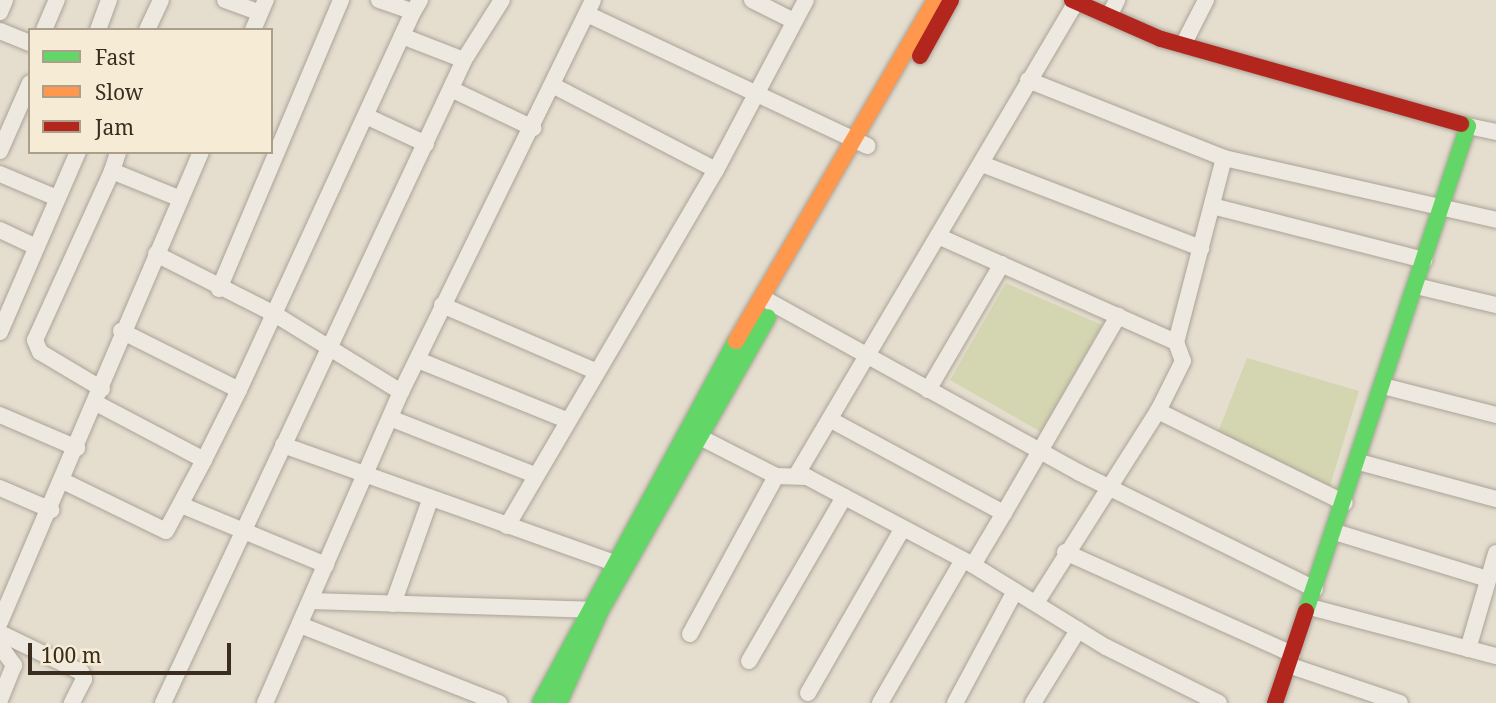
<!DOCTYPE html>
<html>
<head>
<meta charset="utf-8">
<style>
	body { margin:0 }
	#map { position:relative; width:1496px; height:703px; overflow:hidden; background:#e5decf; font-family:"Noto Serif",serif }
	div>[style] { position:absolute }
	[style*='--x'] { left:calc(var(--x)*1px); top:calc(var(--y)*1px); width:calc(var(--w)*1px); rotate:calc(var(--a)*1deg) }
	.green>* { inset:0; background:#d4d5b1 }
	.roads { filter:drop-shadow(0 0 2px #aaa397) drop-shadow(0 0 2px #aaa397) }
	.street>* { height:16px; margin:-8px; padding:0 8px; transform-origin:8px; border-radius:8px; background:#eee9e0 }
	.fast>* { height:16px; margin:-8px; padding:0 8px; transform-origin:8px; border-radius:8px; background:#63d668 }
	.slow>* { height:16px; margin:-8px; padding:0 8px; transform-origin:8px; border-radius:8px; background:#ff974d }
	.jam>* { height:16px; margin:-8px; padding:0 8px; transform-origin:8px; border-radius:8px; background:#b3261e }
	span { translate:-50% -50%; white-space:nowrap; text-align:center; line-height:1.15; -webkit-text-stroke:5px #f6ecd5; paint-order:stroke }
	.legend { position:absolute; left:28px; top:28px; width:245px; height:126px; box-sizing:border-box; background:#f6ecd5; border:2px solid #ab9f8c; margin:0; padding:9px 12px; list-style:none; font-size:21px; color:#3a2c1f }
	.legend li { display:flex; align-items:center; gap:14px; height:35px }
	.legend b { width:35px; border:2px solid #ab9f8c }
	.scale { position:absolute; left:28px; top:643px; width:203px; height:32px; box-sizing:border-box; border:4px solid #3a2c1f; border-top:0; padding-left:9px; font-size:21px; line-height:24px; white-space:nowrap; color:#3a2c1f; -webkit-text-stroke:5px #f6ecd5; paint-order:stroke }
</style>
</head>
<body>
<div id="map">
	<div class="green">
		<i style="clip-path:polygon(1006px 283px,1102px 325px,1041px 432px,950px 380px)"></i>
		<i style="clip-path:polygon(1247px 358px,1359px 391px,1329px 489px,1216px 437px)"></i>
	</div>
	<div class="roads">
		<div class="street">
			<i style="--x:225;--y:0;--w:37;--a:20"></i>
			<i style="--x:379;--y:0;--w:36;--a:19"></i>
			<i style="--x:413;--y:12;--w:14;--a:-60"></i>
			<i style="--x:752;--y:0;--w:47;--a:26.6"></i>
			<i style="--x:0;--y:12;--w:13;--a:-67"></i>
			<i style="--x:587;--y:14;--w:310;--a:25.2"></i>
			<i style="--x:1109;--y:16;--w:18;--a:-63"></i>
			<i style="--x:44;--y:30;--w:33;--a:-67"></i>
			<i style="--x:98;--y:30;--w:32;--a:-70"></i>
			<i style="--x:147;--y:30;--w:33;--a:-65"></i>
			<i style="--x:253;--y:30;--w:33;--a:-67"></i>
			<i style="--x:0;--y:31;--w:32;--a:22"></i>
			<i style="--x:402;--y:36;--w:66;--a:21.2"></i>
			<i style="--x:1183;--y:45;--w:51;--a:-62.9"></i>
			<i style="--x:1028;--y:80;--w:211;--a:21.7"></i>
			<i style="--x:1224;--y:158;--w:279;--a:12.8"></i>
			<i style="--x:554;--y:86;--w:182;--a:27.4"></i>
			<i style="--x:453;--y:90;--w:89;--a:25.4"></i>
			<i style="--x:368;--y:117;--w:64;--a:25"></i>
			<i style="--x:1468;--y:126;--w:29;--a:12"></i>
			<i style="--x:0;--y:151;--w:74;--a:-66.2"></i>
			<i style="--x:1224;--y:158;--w:190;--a:104.6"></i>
			<i style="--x:1176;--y:342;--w:20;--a:70"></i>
			<i style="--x:1183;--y:361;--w:56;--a:116.6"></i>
			<i style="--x:1158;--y:411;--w:208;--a:26.2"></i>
			<i style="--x:982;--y:164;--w:235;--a:21"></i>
			<i style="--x:112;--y:171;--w:20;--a:-72"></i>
			<i style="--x:0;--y:174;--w:62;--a:22.8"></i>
			<i style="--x:1212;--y:206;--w:219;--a:14.3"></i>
			<i style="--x:0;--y:230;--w:40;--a:25"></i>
			<i style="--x:940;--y:237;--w:258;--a:24"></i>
			<i style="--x:156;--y:254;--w:135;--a:26.9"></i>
			<i style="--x:276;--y:315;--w:147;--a:31.6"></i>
			<i style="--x:1416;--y:286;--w:82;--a:13.4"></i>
			<i style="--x:219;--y:289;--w:314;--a:-67.1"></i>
			<i style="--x:763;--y:298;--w:362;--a:28.9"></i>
			<i style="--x:1080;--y:473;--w:262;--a:26.3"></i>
			<i style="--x:442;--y:305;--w:167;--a:23.3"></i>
			<i style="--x:0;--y:332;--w:196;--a:-66.6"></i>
			<i style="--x:418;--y:360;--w:157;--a:22"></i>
			<i style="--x:1383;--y:386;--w:117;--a:14.4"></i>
			<i style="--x:102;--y:389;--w:72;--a:-149.2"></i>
			<i style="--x:40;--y:352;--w:13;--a:-113"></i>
			<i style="--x:35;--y:340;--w:186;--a:-65.5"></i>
			<i style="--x:112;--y:171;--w:74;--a:22.1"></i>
			<i style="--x:239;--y:390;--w:416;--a:-65.3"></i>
			<i style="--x:928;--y:390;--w:146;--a:-59.6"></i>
			<i style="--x:96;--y:403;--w:122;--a:27.8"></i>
			<i style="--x:204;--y:460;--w:78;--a:-63.4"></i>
			<i style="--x:239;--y:390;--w:132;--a:-153.4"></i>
			<i style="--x:0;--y:415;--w:84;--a:23.2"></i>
			<i style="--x:390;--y:418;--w:156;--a:21.5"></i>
			<i style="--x:831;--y:420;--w:196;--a:28.3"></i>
			<i style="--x:1004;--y:513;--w:228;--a:-59.9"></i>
			<i style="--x:690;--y:432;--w:97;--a:27.1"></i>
			<i style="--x:776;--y:476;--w:31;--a:2"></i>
			<i style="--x:807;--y:477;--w:188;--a:27.9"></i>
			<i style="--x:973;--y:565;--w:156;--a:31.7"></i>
			<i style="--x:1106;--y:647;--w:126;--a:26.4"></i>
			<i style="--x:283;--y:445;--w:361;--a:19.6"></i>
			<i style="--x:1359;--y:462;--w:142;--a:15.1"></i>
			<i style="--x:797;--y:474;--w:548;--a:-59.41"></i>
			<i style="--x:63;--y:481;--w:114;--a:25.9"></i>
			<i style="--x:166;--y:531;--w:81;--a:-61.8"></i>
			<i style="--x:0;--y:488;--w:56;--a:23.3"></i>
			<i style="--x:181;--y:505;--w:157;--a:22.5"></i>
			<i style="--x:507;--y:526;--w:413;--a:-59.6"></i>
			<i style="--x:716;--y:170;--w:192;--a:-62.1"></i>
			<i style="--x:1335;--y:532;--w:160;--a:17.1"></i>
			<i style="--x:1065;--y:552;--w:249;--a:24.2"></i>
			<i style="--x:973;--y:565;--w:61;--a:-59.2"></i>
			<i style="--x:311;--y:601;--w:288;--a:1.8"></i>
			<i style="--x:1036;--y:603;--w:227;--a:-57.6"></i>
			<i style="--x:393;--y:604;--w:110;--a:-70.4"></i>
			<i style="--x:1310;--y:607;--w:192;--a:14.8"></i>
			<i style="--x:0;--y:622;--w:511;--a:-66.85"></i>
			<i style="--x:300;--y:625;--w:214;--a:21.4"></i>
			<i style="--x:0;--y:633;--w:90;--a:25.7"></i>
			<i style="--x:81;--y:672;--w:8;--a:67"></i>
			<i style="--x:84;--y:679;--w:27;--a:117"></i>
			<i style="--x:690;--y:634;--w:180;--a:-61.4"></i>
			<i style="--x:0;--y:646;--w:24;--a:54"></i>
			<i style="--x:14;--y:665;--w:38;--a:112"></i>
			<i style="--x:1468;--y:649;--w:100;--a:-73.7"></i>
			<i style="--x:749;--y:661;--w:190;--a:-59.9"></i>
			<i style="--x:1288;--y:665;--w:118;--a:18.7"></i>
			<i style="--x:808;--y:693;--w:190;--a:-60.1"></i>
			<i style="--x:163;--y:703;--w:710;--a:-64.91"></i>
			<i style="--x:464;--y:60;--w:71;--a:-57.7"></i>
			<i style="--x:265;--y:703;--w:339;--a:-66.4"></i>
			<i style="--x:401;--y:392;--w:436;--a:-63.9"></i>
			<i style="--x:880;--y:703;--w:165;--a:-59.9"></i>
			<i style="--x:955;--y:703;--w:127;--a:-61.8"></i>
			<i style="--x:1033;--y:703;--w:86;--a:-58.3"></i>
		</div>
		<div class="fast">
			<i style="--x:1306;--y:611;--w:511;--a:-71.53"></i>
			<i style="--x:1468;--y:126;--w:7;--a:-164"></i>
			<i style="--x:540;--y:703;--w:412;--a:-61.6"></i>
			<i style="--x:559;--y:703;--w:102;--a:-65.7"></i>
			<i style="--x:601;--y:610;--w:337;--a:-60.3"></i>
		</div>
		<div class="slow">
			<i style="--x:736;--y:341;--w:395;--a:-59.7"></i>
		</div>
		<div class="jam">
			<i style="--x:1072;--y:0;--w:97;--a:23.7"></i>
			<i style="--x:1161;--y:39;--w:312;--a:15.8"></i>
			<i style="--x:920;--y:56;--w:64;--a:-61"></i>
			<i style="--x:1275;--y:703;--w:97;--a:-71.4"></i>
		</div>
	</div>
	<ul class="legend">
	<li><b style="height:9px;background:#63d668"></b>Fast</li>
	<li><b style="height:9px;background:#ff974d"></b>Slow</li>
	<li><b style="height:9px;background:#b3261e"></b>Jam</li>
	</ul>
	<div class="scale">100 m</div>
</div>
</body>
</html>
